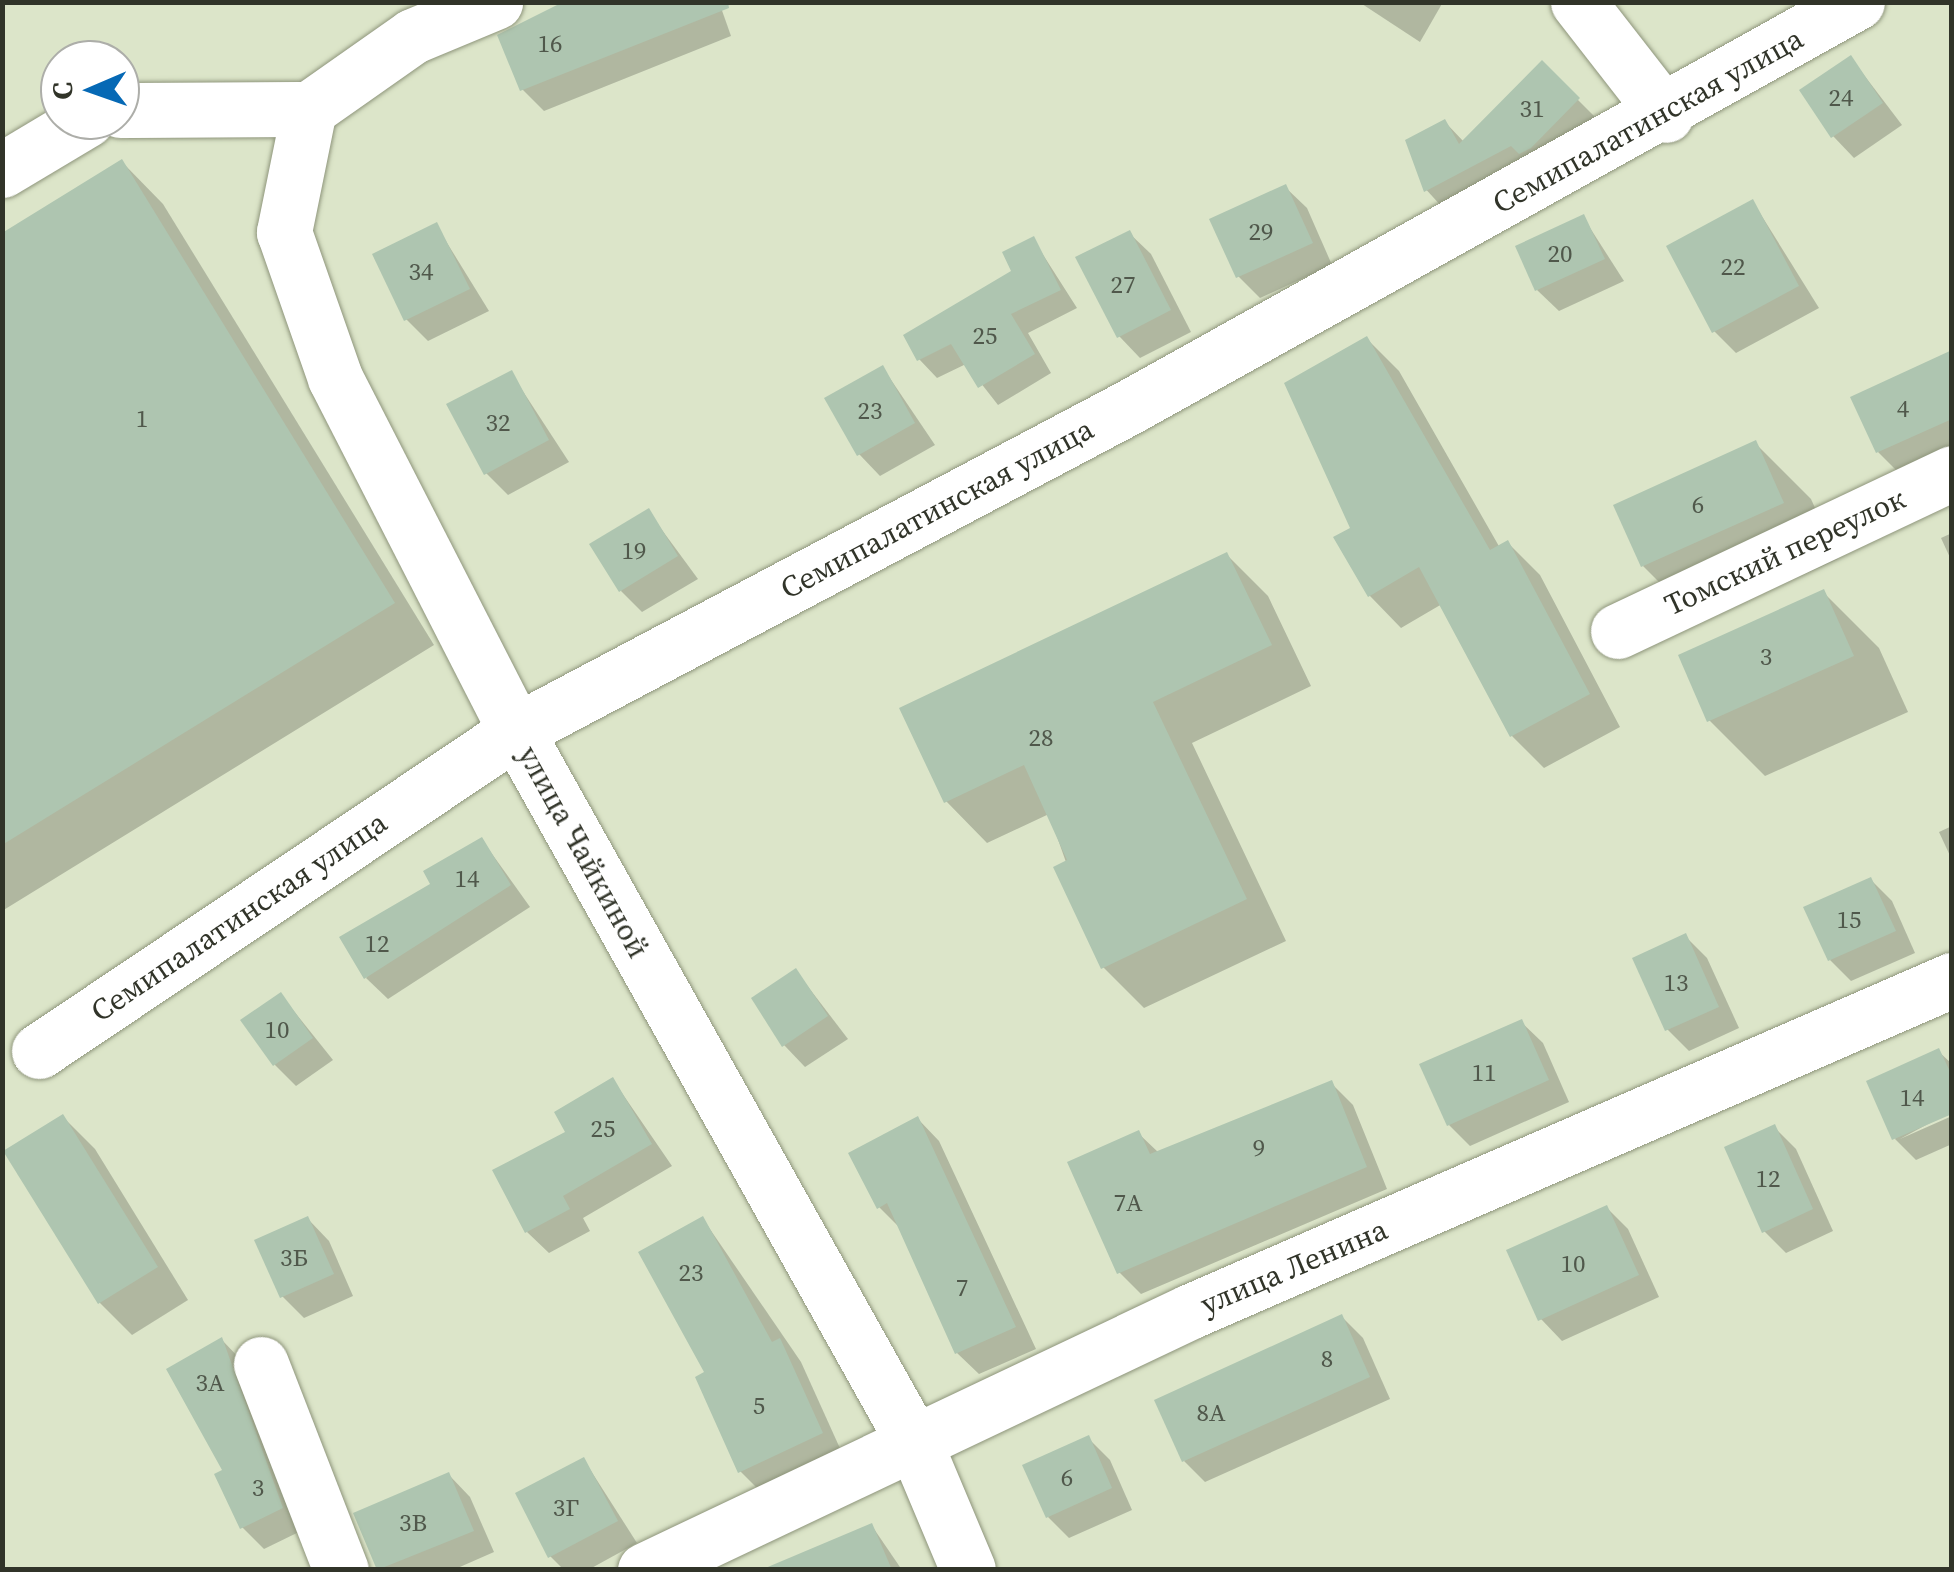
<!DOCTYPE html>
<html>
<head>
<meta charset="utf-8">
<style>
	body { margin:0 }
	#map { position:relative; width:1954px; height:1572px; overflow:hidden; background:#dce5c9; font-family:"Source Serif 4",serif }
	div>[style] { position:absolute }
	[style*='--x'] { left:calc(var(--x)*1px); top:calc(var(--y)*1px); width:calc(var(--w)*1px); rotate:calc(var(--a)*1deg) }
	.shadow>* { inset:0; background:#0003 }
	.building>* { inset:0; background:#aec5b0 }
	.roads { filter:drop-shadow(0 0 2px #8e957b) drop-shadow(0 0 2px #8e957b) }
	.minor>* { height:55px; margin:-27.5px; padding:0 27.5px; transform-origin:27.5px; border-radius:27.5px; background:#fff }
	span { translate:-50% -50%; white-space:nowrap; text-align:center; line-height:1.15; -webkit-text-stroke:8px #fff; paint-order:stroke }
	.number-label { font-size:25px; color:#50584b }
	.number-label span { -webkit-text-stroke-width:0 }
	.street-label { font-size:30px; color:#313429 }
	.frame { position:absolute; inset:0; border:5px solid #313429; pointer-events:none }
	.north { position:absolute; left:40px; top:40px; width:100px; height:100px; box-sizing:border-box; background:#fff; border:2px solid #adaea9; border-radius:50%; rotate:268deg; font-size:28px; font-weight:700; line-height:40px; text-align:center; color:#313429 }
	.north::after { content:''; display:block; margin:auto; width:35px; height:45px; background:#0669b5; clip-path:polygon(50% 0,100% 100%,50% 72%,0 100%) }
</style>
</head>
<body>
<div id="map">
	<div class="shadow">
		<i style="clip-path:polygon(719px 2px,731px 36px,544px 111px,522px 89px)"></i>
		<i style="clip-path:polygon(1359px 2px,1443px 2px,1420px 42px)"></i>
		<i style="clip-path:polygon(1851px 58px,1902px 125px,1854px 158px,1833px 136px)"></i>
		<i style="clip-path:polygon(1542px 64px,1595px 117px,1443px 208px,1422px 185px,1445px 122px,1464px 142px)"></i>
		<i style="clip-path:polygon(122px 162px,163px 204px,434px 645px,2px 911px,2px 236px)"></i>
		<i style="clip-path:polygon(1285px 187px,1307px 208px,1332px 265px,1260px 298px,1238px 276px)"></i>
		<i style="clip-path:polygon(1753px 202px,1819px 308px,1736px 353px,1714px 331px)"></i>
		<i style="clip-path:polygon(1583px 217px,1624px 281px,1559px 311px,1537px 290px)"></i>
		<i style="clip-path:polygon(436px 225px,489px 311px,428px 341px,406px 319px)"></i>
		<i style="clip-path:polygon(1129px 233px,1151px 254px,1191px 332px,1140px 358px,1119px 336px)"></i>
		<i style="clip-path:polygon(1033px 239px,1077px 308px,1028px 333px,1051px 373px,998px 405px,966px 364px,937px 378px,919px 359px,1014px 272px)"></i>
		<i style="clip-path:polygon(1367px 339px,1399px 371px,1500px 548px,1508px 543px,1540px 575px,1620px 727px,1544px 768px,1512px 736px,1442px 604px,1401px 628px,1370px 596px,1354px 529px)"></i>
		<i style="clip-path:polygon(1952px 353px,1952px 499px,1934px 508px,1878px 452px)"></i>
		<i style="clip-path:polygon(883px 368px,935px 445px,880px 476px,859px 454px)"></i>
		<i style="clip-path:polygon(511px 373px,569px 462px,508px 495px,486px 473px)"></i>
		<i style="clip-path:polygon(1755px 443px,1811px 499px,1838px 559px,1699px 622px,1643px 566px)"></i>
		<i style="clip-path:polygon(648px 511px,698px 579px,642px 612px,621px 591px)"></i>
		<i style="clip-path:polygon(1952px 533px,1952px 562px,1941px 538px)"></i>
		<i style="clip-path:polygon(1227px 555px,1268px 596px,1311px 686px,1192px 743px,1286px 941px,1144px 1008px,1103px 967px,1049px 814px,987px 843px,946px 801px)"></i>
		<i style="clip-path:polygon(1823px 592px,1879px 648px,1908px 712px,1765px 776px,1709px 720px)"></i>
		<i style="clip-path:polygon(1952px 826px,1952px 860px,1939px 832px)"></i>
		<i style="clip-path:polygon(482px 840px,530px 907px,388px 999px,366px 978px,433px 885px)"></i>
		<i style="clip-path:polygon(1871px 880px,1892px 901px,1915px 953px,1851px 981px,1830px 960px)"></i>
		<i style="clip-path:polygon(1685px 936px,1707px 958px,1739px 1028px,1689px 1051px,1667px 1029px)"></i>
		<i style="clip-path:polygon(796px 971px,848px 1039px,805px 1067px,784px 1045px)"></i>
		<i style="clip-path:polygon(281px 995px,333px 1060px,296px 1086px,275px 1065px)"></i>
		<i style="clip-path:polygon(1521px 1022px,1543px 1043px,1569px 1102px,1470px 1146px,1449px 1125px)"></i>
		<i style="clip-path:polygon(1938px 1051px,1952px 1064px,1952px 1111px,1900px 1139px,1952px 1116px,1952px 1144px,1916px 1160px,1895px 1139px)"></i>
		<i style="clip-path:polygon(613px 1080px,672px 1166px,583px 1218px,590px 1231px,549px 1253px,527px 1232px,569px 1133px)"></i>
		<i style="clip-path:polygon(1331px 1083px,1353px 1105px,1387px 1189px,1141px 1294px,1119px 1272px,1138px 1133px,1159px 1153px)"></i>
		<i style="clip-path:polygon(63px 1117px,95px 1149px,188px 1300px,132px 1335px,100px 1303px)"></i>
		<i style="clip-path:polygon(918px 1119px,939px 1141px,1036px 1349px,979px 1374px,957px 1353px,902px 1230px,879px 1207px)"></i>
		<i style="clip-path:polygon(1774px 1127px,1796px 1149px,1833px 1231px,1786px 1253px,1764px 1231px)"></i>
		<i style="clip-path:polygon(1607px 1208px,1628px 1229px,1659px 1297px,1562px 1341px,1541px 1319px)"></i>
		<i style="clip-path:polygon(308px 1219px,329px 1241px,353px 1296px,304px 1318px,282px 1296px)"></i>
		<i style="clip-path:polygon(703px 1219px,801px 1362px,843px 1455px,762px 1493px,740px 1471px,708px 1374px)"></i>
		<i style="clip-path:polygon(1342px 1317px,1363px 1338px,1390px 1399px,1205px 1482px,1184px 1461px)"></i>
		<i style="clip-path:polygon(222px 1340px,243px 1362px,303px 1530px,264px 1549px,242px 1527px,226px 1472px)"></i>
		<i style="clip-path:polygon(1088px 1438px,1110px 1460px,1132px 1510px,1069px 1538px,1048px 1517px)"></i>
		<i style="clip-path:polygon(584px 1460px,637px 1543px,588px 1570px,564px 1570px,550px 1556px)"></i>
		<i style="clip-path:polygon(449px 1475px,470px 1497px,494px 1552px,453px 1570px,379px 1570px,356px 1514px)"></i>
		<i style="clip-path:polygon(872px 1526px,902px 1570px,826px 1570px)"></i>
	</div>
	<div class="building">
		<i style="clip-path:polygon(563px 2px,728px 2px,729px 8px,520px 91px,497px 35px)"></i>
		<i style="clip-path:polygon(1851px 55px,1883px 103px,1831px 138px,1799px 90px)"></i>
		<i style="clip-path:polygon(1542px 60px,1580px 98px,1531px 148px,1519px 154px,1511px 146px,1424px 192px,1405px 140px,1445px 119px,1459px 144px)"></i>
		<i style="clip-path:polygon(122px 159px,395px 603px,2px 845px,2px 233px)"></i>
		<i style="clip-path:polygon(1286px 184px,1313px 243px,1236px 278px,1209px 219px)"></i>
		<i style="clip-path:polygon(1753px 199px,1799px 286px,1712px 333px,1666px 246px)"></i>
		<i style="clip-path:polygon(1584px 214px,1605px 259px,1535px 291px,1515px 246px)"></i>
		<i style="clip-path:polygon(437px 222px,470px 289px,404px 321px,372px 254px)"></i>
		<i style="clip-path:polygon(1130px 230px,1171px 310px,1117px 338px,1075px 257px)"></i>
		<i style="clip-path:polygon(1034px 236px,1061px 290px,1011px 314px,1035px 354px,978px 388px,951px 344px,917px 361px,903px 335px,1011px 271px,1002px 252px)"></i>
		<i style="clip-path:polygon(1367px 336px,1490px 550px,1508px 540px,1590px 694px,1510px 737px,1419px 567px,1368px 597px,1333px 537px,1350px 528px,1284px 383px)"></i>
		<i style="clip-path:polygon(1952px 350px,1952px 419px,1876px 453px,1850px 397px)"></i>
		<i style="clip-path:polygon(883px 365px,915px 423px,857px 456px,824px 398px)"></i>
		<i style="clip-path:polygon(512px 370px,549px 440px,484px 475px,446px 404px)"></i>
		<i style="clip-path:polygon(1756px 440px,1784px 503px,1641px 567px,1613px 505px)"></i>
		<i style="clip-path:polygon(649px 508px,678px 556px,619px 592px,589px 544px)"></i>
		<i style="clip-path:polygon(1227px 552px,1272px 645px,1153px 702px,1247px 899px,1101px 969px,1053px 867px,1067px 860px,1024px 765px,944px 803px,899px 708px)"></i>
		<i style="clip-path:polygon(1824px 589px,1854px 656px,1707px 722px,1678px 655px)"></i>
		<i style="clip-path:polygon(482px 837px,511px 885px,364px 979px,339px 937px,430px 884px,423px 871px)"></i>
		<i style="clip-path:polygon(1871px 877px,1896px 931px,1828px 961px,1803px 907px)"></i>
		<i style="clip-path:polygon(1686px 933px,1719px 1007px,1665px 1031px,1632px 958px)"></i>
		<i style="clip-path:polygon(796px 968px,828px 1016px,782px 1047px,751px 998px)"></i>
		<i style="clip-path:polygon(281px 992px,313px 1038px,273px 1066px,240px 1020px)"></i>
		<i style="clip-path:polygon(1522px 1019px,1549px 1080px,1447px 1126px,1419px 1064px)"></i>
		<i style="clip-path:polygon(1939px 1048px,1952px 1076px,1952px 1114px,1892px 1140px,1866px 1081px)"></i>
		<i style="clip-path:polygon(613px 1077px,652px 1144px,563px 1196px,570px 1209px,525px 1233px,492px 1170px,565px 1132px,554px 1112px)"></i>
		<i style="clip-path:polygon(1332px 1080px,1367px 1167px,1117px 1274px,1067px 1162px,1139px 1130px,1150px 1154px)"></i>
		<i style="clip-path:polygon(63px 1114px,158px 1267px,98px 1304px,3px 1151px)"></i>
		<i style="clip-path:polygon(918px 1116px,1016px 1327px,955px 1354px,887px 1203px,877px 1209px,848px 1153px)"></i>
		<i style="clip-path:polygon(1775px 1124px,1813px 1209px,1762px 1233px,1724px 1147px)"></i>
		<i style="clip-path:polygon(1607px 1205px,1639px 1275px,1538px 1321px,1506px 1250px)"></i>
		<i style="clip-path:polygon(308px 1216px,334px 1274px,280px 1298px,254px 1240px)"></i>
		<i style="clip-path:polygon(703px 1216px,772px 1342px,780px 1338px,823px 1433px,738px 1473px,695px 1377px,704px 1372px,638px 1252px)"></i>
		<i style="clip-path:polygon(1342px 1314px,1370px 1377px,1182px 1462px,1154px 1400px)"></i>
		<i style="clip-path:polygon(222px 1337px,283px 1508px,240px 1529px,214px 1474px,222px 1470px,166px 1369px)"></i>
		<i style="clip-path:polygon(1089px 1435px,1112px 1488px,1046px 1518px,1022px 1465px)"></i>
		<i style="clip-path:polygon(584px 1457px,618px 1521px,548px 1558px,515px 1493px)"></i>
		<i style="clip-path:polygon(449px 1472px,474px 1531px,377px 1570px,353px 1513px)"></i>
		<i style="clip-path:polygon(872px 1523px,892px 1570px,763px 1570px,763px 1569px)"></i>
	</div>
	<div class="roads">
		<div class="minor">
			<i style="--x:1578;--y:2;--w:143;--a:52.1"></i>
			<i style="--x:309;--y:109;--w:126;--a:101.5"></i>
			<i style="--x:284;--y:232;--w:155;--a:70.7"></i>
			<i style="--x:335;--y:378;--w:397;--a:62.9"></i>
			<i style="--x:516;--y:731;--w:819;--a:60.78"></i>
			<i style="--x:916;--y:1446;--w:134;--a:67.2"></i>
			<i style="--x:309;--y:109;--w:127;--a:-35.1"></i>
			<i style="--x:413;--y:36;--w:89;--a:-22.5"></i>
			<i style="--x:120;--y:110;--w:189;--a:-0.3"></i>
			<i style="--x:2;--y:170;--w:98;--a:-30.8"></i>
			<i style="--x:1618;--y:631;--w:369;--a:-25.3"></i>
			<i style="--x:39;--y:1051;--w:574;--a:-33.86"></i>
			<i style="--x:516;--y:731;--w:693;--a:-27.86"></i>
			<i style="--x:1129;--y:407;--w:833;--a:-29.09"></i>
			<i style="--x:261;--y:1364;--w:221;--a:68.8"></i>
			<i style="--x:645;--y:1570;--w:604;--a:-25.38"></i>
			<i style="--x:1191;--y:1311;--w:830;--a:-23.51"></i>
		</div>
	</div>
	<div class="number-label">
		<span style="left:550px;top:43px">16</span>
		<span style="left:1841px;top:97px">24</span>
		<span style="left:1532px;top:108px">31</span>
		<span style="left:1261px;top:231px">29</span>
		<span style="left:1560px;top:253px">20</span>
		<span style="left:1733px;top:266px">22</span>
		<span style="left:421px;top:271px">34</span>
		<span style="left:1123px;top:284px">27</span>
		<span style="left:985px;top:335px">25</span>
		<span style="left:1903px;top:408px">4</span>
		<span style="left:870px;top:410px">23</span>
		<span style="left:142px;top:418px">1</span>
		<span style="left:498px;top:422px">32</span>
		<span style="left:1698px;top:504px">6</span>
		<span style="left:634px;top:550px">19</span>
		<span style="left:1766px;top:656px">3</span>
		<span style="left:1041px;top:737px">28</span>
		<span style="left:467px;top:878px">14</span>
		<span style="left:1849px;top:919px">15</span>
		<span style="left:377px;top:943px">12</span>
		<span style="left:1676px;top:982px">13</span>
		<span style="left:277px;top:1029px">10</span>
		<span style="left:1484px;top:1072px">11</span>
		<span style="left:1912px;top:1097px">14</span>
		<span style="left:603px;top:1128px">25</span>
		<span style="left:1259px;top:1147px">9</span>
		<span style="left:1768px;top:1178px">12</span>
		<span style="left:1128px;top:1202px">7А</span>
		<span style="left:294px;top:1257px">3Б</span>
		<span style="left:1573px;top:1263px">10</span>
		<span style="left:691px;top:1272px">23</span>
		<span style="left:962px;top:1287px">7</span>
		<span style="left:1327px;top:1358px">8</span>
		<span style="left:210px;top:1382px">3А</span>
		<span style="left:759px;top:1405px">5</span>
		<span style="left:1211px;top:1412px">8А</span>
		<span style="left:1067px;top:1477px">6</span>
		<span style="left:258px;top:1487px">3</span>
		<span style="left:566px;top:1507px">3Г</span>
		<span style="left:413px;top:1522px">3В</span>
	</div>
	<div class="street-label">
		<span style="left:1648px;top:121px;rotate:-29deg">Семипалатинская улица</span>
		<span style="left:937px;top:509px;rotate:-28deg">Семипалатинская улица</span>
		<span style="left:1785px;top:552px;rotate:-25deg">Томский переулок</span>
		<span style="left:583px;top:852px;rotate:61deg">улица Чайкиной</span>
		<span style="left:239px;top:917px;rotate:-34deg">Семипалатинская улица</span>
		<span style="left:1294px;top:1267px;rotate:-23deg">улица Ленина</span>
	</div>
	<div class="frame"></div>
	<div class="north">С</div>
</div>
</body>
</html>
